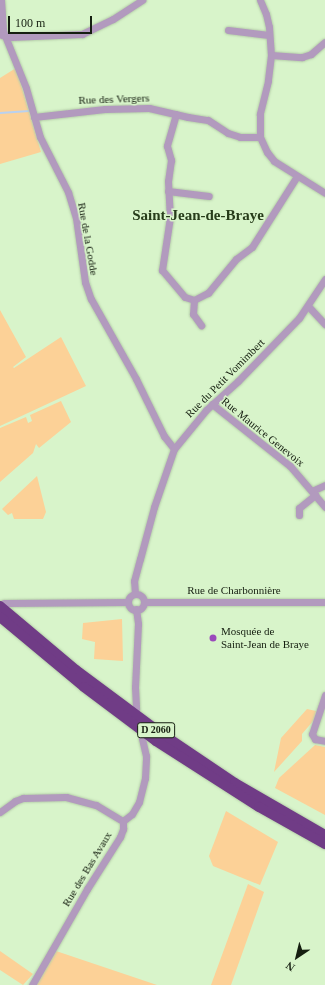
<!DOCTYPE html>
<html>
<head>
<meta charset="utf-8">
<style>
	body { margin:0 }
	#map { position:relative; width:325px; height:985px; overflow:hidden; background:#d8f4ca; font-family:"Times New Roman",serif }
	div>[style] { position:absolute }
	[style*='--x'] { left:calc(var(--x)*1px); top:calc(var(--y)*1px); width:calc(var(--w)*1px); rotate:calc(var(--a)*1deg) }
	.green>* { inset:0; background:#fcd197 }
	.stream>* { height:1.5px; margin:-0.75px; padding:0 0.75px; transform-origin:0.75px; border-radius:0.75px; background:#b8d1f0 }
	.roads { filter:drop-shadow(0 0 1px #b5cda9) drop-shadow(0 0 1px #b5cda9) }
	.minor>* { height:7px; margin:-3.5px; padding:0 3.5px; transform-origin:3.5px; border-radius:3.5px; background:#b29abe }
	.minor>.ring { margin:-3.5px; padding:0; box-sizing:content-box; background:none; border:7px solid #b29abe; border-radius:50% }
	.highway>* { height:10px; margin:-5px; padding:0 5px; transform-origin:5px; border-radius:5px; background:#703c86 }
	.dots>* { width:11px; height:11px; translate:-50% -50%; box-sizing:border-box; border:2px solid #d8f4ca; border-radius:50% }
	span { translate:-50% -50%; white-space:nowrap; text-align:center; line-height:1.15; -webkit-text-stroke:3px #d8f4ca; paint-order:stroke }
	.shield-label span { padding:1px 3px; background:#d8f4ca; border:1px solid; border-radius:3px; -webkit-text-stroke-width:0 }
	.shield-label { font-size:10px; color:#151e10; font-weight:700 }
	.street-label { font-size:11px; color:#151e10 }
	.poi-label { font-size:11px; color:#151e10 }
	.left { translate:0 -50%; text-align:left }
	.district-label { font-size:15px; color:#273c1a; font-weight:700 }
	.north { position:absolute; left:277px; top:937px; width:40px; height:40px; -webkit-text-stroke:3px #d8f4ca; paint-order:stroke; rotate:215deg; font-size:11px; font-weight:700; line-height:16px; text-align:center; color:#151e10 }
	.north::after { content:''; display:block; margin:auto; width:14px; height:18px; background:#151e10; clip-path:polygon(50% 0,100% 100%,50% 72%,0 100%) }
	.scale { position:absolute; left:8px; top:16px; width:84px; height:18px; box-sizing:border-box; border:2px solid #151e10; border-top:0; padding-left:5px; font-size:12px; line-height:14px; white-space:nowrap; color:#151e10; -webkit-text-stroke:3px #d8f4ca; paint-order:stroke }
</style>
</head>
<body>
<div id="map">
	<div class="green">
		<i style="clip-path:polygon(16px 68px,41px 152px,0 164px,0 78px)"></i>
		<i style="clip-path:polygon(0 310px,26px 357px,13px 367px,14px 368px,61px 337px,86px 386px,0 426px)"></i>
		<i style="clip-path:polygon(61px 401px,71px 422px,39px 448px,36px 444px,33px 453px,0 482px,0 428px,26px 417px,28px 423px,32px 421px,30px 415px)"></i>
		<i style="clip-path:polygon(37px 476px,46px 512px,43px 519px,14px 519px,12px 513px,8px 515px,2px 509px)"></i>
		<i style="clip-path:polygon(122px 619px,123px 661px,94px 659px,95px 642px,82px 639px,83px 623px)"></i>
		<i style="clip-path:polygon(307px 709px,316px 711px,314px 720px,302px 734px,302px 741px,274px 772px,281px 738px)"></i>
		<i style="clip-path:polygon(315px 745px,325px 747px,325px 815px,275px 788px,279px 778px)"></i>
		<i style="clip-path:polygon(226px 811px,278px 842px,260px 885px,213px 866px,209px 856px)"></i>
		<i style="clip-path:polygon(248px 884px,264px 892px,231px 985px,211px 985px)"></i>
		<i style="clip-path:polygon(0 951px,33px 974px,23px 985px,0 970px)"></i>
		<i style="clip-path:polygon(56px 951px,157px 985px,36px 985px)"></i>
	</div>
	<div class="stream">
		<i style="--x:0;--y:113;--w:29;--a:-4"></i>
	</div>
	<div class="roads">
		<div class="minor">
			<i style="--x:1;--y:0;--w:31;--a:86"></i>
			<i style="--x:3;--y:31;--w:61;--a:68"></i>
			<i style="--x:26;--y:88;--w:51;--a:74.1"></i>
			<i style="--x:40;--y:137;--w:62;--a:63"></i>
			<i style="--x:68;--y:192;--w:27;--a:73"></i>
			<i style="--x:76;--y:218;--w:65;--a:82"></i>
			<i style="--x:85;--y:282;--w:18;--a:71"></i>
			<i style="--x:91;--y:299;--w:92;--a:60.6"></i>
			<i style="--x:136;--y:379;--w:64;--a:63.8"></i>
			<i style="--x:164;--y:436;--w:16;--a:52"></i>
			<i style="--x:260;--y:0;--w:15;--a:67"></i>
			<i style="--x:266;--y:14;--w:13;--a:77"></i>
			<i style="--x:269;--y:27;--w:28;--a:86"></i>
			<i style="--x:271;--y:55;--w:26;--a:97"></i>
			<i style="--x:268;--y:81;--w:34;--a:104"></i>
			<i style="--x:260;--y:114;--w:23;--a:90"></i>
			<i style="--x:260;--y:137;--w:17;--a:65"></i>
			<i style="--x:267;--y:152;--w:11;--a:52"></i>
			<i style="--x:274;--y:161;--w:60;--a:32.1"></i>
			<i style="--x:228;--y:30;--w:41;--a:7"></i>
			<i style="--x:2;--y:35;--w:9;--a:13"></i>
			<i style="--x:11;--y:37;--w:71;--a:-2.4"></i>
			<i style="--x:82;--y:34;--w:34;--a:-26"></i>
			<i style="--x:113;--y:19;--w:35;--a:-33"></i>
			<i style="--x:271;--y:55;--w:31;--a:4"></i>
			<i style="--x:302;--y:57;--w:9;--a:-18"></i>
			<i style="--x:311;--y:54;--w:18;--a:-41"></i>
			<i style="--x:176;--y:114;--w:33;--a:106"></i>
			<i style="--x:167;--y:146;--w:15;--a:74"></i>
			<i style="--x:171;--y:160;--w:21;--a:98"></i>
			<i style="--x:168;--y:181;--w:36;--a:87"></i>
			<i style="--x:170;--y:217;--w:54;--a:98.6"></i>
			<i style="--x:162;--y:270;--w:35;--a:50"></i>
			<i style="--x:185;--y:297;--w:9;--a:18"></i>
			<i style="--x:194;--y:300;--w:16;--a:-27"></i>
			<i style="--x:208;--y:293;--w:44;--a:-50.5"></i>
			<i style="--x:236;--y:259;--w:20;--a:-37"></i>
			<i style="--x:252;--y:247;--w:84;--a:-57.6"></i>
			<i style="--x:34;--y:117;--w:71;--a:-6.4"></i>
			<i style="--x:105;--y:109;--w:44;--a:-1.3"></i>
			<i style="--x:149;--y:108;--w:40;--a:13"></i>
			<i style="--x:188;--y:117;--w:20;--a:9"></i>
			<i style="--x:208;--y:120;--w:24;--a:33"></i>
			<i style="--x:228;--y:133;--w:13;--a:18"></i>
			<i style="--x:240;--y:137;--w:20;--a:0"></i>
			<i style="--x:168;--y:191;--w:41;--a:7"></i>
			<i style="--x:194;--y:300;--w:14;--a:94"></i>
			<i style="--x:193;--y:314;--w:14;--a:54"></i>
			<i style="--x:308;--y:306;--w:25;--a:47"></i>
			<i style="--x:212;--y:404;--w:100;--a:38.5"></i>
			<i style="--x:290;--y:466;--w:54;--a:49.5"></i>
			<i style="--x:312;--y:491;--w:14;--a:-25"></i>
			<i style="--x:299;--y:515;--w:7;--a:-90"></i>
			<i style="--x:299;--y:508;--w:21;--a:-39"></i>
			<i style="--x:135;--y:594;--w:13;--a:-94"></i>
			<i style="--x:134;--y:581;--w:23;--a:-75"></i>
			<i style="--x:140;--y:559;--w:54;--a:-74.9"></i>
			<i style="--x:154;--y:507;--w:61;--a:-71"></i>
			<i style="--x:174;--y:449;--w:50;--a:-50.6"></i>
			<i style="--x:206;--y:410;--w:43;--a:-42.2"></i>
			<i style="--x:238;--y:381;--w:88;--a:-45.9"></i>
			<i style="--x:299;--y:318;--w:47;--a:-56.3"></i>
			<i class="ring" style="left:128px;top:594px;width:9px;height:9px"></i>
			<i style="--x:144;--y:602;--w:181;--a:0"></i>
			<i style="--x:4;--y:603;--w:124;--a:-0.5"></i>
			<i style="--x:136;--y:609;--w:15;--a:82"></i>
			<i style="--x:138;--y:624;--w:63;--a:92.7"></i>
			<i style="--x:135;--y:687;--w:22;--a:87"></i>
			<i style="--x:325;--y:695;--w:41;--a:108.4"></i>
			<i style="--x:312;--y:734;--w:6;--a:59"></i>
			<i style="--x:315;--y:739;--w:10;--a:11"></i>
			<i style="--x:0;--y:812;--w:19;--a:-36"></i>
			<i style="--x:15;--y:801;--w:9;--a:-21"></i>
			<i style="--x:23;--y:798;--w:43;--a:-1.3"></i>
			<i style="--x:66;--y:797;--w:31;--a:15"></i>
			<i style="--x:96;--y:805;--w:31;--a:31"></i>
			<i style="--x:123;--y:821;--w:11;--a:-38"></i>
			<i style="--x:132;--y:814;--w:14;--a:-60"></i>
			<i style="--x:139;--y:802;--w:25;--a:-76"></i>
			<i style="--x:145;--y:778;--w:22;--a:-87"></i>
			<i style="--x:146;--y:756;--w:18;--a:-103"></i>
			<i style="--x:32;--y:985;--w:111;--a:-60.2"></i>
			<i style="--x:87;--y:889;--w:62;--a:-57.6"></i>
			<i style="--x:120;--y:837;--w:9;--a:-69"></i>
			<i style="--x:123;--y:829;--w:8;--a:-90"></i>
		</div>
		<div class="highway">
			<i style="--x:0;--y:606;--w:99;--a:40.1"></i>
			<i style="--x:76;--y:670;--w:111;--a:36.6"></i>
			<i style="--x:165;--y:736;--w:84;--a:33.9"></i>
			<i style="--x:235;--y:783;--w:104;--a:30"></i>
			<i style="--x:0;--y:617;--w:109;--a:39.8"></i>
			<i style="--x:84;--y:687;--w:90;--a:36.9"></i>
			<i style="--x:156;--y:741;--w:122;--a:32.7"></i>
			<i style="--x:259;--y:807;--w:76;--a:29.3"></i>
		</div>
	</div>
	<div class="dots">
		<i style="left:213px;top:638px;background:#9a4abb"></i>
	</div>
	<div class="shield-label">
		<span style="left:156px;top:730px">D 2060</span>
	</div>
	<div class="street-label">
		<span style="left:114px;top:99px;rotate:-2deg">Rue des Vergers</span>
		<span style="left:88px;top:239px;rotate:80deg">Rue de la Godde</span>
		<span style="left:225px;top:378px;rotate:-45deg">Rue du Petit Vomimbert</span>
		<span style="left:263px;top:432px;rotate:39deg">Rue Maurice Genevoix</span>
		<span style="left:234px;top:590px">Rue de Charbonnière</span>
		<span style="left:87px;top:869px;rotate:-59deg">Rue des Bas Avaux</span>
	</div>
	<div class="poi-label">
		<span class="left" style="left:221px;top:638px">Mosquée de<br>Saint-Jean de Braye</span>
	</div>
	<div class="district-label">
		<span style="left:198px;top:216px">Saint-Jean-de-Braye</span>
	</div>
	<div class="north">N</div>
	<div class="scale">100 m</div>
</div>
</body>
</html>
